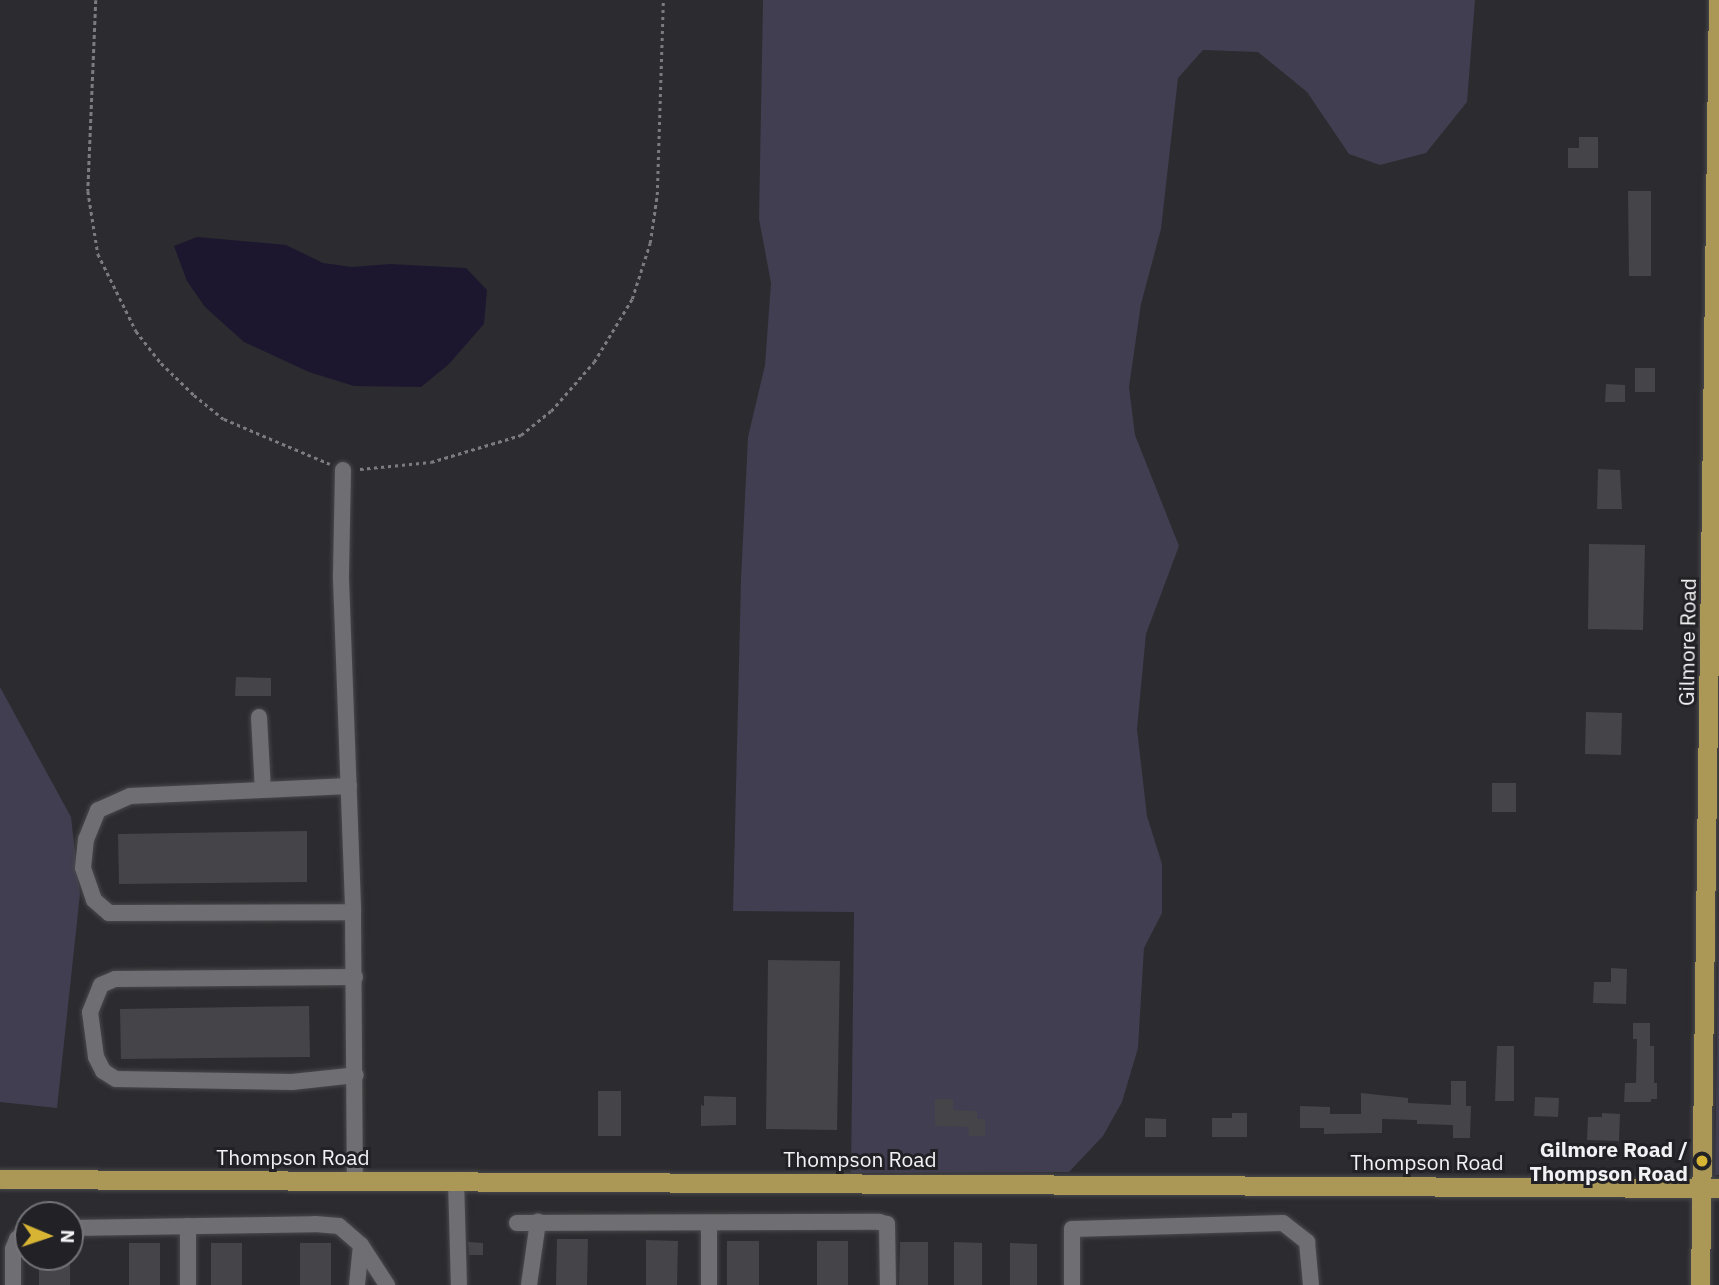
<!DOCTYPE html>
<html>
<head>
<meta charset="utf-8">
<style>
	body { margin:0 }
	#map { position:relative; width:1719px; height:1285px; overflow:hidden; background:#2c2b2f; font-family:"IBM Plex Sans",sans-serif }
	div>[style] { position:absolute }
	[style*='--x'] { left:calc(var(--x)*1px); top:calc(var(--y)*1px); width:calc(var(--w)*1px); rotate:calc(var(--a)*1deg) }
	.green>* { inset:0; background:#403e50 }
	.water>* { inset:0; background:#1c172f }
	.building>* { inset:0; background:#454448 }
	.path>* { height:2.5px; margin-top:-1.25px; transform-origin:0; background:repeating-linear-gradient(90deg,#7c7b7f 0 3.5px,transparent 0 7px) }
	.roads { filter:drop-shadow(0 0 2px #49494c) drop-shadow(0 0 2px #49494c) }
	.minor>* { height:16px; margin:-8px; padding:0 8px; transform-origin:8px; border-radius:8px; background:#6f6e73 }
	.major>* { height:19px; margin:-9.5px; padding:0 9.5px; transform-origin:9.5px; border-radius:9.5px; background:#ab9756 }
	.dots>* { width:19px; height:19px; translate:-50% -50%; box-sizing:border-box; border:4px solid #222226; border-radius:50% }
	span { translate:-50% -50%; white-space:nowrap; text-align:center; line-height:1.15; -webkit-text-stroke:6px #222226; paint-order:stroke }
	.street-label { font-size:21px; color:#f2f2f5 }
	.poi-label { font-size:21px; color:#f2f2f5; font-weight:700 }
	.right { translate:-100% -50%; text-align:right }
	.north { position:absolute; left:14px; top:1201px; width:70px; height:70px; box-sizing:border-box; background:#222226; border:2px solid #757579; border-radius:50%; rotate:92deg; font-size:19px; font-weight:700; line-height:28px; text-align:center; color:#f2f2f5 }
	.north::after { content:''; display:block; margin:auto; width:24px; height:32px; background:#d8b434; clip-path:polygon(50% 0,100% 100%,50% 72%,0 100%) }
</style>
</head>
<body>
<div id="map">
	<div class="green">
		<i style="clip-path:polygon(763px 0,1475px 0,1467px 102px,1426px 153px,1380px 165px,1349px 154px,1307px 92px,1258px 52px,1203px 50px,1178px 78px,1161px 229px,1141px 304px,1129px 387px,1135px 435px,1179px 546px,1146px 634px,1137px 729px,1147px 816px,1162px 864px,1162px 913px,1144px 948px,1138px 1048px,1122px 1102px,1103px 1136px,1069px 1172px,851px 1173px,854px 912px,733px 911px,741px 579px,748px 437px,765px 365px,771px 283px,759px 219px)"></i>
		<i style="clip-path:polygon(0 687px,71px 817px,80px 894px,57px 1108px,0 1102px)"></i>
		<i style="clip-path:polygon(1719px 909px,1719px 1175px,1715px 1175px)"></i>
	</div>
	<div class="water">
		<i style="clip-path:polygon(197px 237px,286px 245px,323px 263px,352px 267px,390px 264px,466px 268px,487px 290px,484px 324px,448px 365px,421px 387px,354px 386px,309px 372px,244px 342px,205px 307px,187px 281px,174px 246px)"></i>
	</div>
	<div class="building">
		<i style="clip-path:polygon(1579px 137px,1598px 137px,1598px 168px,1568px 168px,1568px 148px,1579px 148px)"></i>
		<i style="clip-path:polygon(1628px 191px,1651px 191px,1651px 276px,1629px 276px)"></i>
		<i style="clip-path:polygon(1635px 368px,1655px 368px,1655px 392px,1635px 392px)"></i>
		<i style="clip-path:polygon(1606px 384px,1625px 385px,1625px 402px,1605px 402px)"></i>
		<i style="clip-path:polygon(1598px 469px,1620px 470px,1622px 509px,1597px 509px)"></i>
		<i style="clip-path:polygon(1589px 544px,1645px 545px,1643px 630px,1588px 629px)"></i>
		<i style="clip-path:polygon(236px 677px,271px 678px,271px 696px,235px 696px)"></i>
		<i style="clip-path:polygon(1586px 712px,1622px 713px,1621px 755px,1585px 754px)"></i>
		<i style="clip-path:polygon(1492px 783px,1516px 783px,1516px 812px,1492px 812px)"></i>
		<i style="clip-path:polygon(307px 831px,307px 882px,119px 884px,118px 834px)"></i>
		<i style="clip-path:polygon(768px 960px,840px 961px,837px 1130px,766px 1129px)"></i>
		<i style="clip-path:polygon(1611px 968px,1627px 969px,1626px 1004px,1593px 1003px,1594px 982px,1611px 982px)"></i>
		<i style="clip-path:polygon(309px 1006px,310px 1057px,121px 1059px,120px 1009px)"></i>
		<i style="clip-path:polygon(1633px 1023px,1650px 1023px,1650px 1046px,1654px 1046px,1654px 1083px,1657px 1083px,1657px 1099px,1651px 1099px,1651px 1102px,1624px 1102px,1625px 1083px,1636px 1083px,1637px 1039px,1633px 1039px)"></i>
		<i style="clip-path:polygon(1497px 1046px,1514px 1046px,1514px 1101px,1495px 1101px)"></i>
		<i style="clip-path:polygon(1451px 1081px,1466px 1081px,1466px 1106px,1471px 1106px,1470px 1138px,1453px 1138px,1453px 1125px,1417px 1124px,1417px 1120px,1382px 1119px,1382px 1133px,1324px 1134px,1324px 1128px,1300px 1128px,1300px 1106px,1330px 1107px,1330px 1114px,1361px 1114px,1361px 1093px,1408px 1098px,1408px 1103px,1451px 1105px)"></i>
		<i style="clip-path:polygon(598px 1091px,621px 1091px,621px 1136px,598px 1136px)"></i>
		<i style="clip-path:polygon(704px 1096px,736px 1097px,736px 1125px,701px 1126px,701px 1105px,704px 1106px)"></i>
		<i style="clip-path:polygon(1535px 1097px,1559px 1098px,1558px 1117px,1534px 1116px)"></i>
		<i style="clip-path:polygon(935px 1099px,953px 1099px,953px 1110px,977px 1111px,977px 1119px,985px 1119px,985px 1136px,968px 1136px,969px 1127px,935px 1126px)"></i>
		<i style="clip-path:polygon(1232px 1113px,1247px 1113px,1247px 1137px,1212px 1137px,1212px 1118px,1232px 1118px)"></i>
		<i style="clip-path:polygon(1602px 1113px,1620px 1114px,1619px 1141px,1587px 1140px,1588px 1117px,1602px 1117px)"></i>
		<i style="clip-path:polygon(1145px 1118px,1166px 1119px,1166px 1137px,1145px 1137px)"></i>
		<i style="clip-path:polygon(557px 1239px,588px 1239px,587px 1285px,556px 1285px)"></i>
		<i style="clip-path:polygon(646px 1240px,678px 1241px,677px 1285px,646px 1285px)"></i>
		<i style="clip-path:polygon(727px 1241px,759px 1241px,759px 1285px,727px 1285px)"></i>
		<i style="clip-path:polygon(817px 1241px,848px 1241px,848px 1285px,817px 1285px)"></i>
		<i style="clip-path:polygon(468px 1242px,483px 1243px,483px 1255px,469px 1255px)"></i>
		<i style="clip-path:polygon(900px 1242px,928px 1242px,928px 1285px,899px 1285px)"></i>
		<i style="clip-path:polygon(954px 1242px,982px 1243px,982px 1285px,954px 1285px)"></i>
		<i style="clip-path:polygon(129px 1243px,160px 1243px,160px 1285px,129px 1285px)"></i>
		<i style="clip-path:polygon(211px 1243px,242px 1243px,242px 1285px,211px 1285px)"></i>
		<i style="clip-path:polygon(300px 1243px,331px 1243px,331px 1285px,300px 1285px)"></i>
		<i style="clip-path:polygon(1010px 1243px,1037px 1244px,1037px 1285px,1010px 1285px)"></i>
		<i style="clip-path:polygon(39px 1257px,70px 1257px,70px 1285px,39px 1285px)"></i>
	</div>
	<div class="path">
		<i style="--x:96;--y:0;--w:191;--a:92.4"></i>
		<i style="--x:88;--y:191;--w:64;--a:81"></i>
		<i style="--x:98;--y:254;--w:86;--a:63.7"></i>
		<i style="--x:136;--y:331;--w:41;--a:52"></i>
		<i style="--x:161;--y:363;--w:46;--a:44.1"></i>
		<i style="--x:194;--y:395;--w:38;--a:39"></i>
		<i style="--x:224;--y:419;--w:115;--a:23"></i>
		<i style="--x:360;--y:469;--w:71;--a:-5.6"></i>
		<i style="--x:431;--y:462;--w:94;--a:-16.7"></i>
		<i style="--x:521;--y:435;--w:38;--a:-39"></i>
		<i style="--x:551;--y:411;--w:65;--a:-48.7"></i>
		<i style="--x:594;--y:362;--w:74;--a:-58.9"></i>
		<i style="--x:632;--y:299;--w:59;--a:-72.2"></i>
		<i style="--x:650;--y:243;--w:49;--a:-81.7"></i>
		<i style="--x:657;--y:195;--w:195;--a:-88.2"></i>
	</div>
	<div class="roads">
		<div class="minor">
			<i style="--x:343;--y:470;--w:109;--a:91.1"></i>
			<i style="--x:341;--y:579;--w:333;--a:87.9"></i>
			<i style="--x:353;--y:912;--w:267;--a:89.6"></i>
			<i style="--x:259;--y:717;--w:73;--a:86.9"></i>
			<i style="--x:263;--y:790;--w:86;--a:-2.7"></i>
			<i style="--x:263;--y:790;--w:133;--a:177.4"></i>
			<i style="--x:130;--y:796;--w:35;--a:156"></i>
			<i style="--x:98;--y:810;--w:31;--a:112"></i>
			<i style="--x:86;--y:839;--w:29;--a:96"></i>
			<i style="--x:83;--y:868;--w:34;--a:71"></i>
			<i style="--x:94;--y:900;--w:20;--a:41"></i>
			<i style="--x:109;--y:913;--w:244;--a:-0.2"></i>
			<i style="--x:355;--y:977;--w:240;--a:179.5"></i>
			<i style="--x:115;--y:979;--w:15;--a:157"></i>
			<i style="--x:101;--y:985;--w:29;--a:112"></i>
			<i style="--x:90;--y:1012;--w:45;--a:82.4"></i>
			<i style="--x:96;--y:1057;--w:16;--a:63"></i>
			<i style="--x:103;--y:1071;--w:15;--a:32"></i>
			<i style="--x:116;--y:1079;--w:176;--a:1"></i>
			<i style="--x:292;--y:1082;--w:64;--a:-6.2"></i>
			<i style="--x:456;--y:1180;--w:105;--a:88.4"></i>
			<i style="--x:517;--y:1223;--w:362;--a:-0.2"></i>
			<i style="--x:879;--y:1222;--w:8;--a:14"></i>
			<i style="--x:887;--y:1224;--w:61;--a:89.1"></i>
			<i style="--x:709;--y:1224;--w:61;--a:90"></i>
			<i style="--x:70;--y:1228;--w:245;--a:-0.9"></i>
			<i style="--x:315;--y:1224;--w:24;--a:5"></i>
			<i style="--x:339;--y:1226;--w:29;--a:41"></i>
			<i style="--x:361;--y:1245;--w:48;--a:57"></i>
			<i style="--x:13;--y:1285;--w:36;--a:-90"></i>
			<i style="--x:13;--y:1249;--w:11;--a:-68"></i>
			<i style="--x:17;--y:1239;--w:15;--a:-42"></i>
			<i style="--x:188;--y:1285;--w:59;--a:-90"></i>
			<i style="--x:357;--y:1285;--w:40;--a:-84.3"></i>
			<i style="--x:529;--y:1285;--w:64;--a:-81.9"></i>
			<i style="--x:1072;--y:1285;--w:56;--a:-90"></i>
			<i style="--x:1072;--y:1229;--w:211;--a:-1.6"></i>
			<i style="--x:1283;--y:1223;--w:31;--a:38"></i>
			<i style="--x:1307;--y:1242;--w:43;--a:84.7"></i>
		</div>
		<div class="major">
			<i style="--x:0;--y:1179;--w:1719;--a:0.3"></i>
			<i style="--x:1700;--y:1285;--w:1285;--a:-89.2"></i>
		</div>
	</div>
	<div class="dots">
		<i style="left:1702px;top:1161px;background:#d8b434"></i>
	</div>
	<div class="street-label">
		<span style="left:1687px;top:642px;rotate:-89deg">Gilmore Road</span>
		<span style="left:293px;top:1157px">Thompson Road</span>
		<span style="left:860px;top:1159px">Thompson Road</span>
		<span style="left:1427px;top:1162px">Thompson Road</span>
	</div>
	<div class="poi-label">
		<span class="right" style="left:1688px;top:1161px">Gilmore Road /<br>Thompson Road</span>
	</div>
	<div class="north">N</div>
</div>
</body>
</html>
